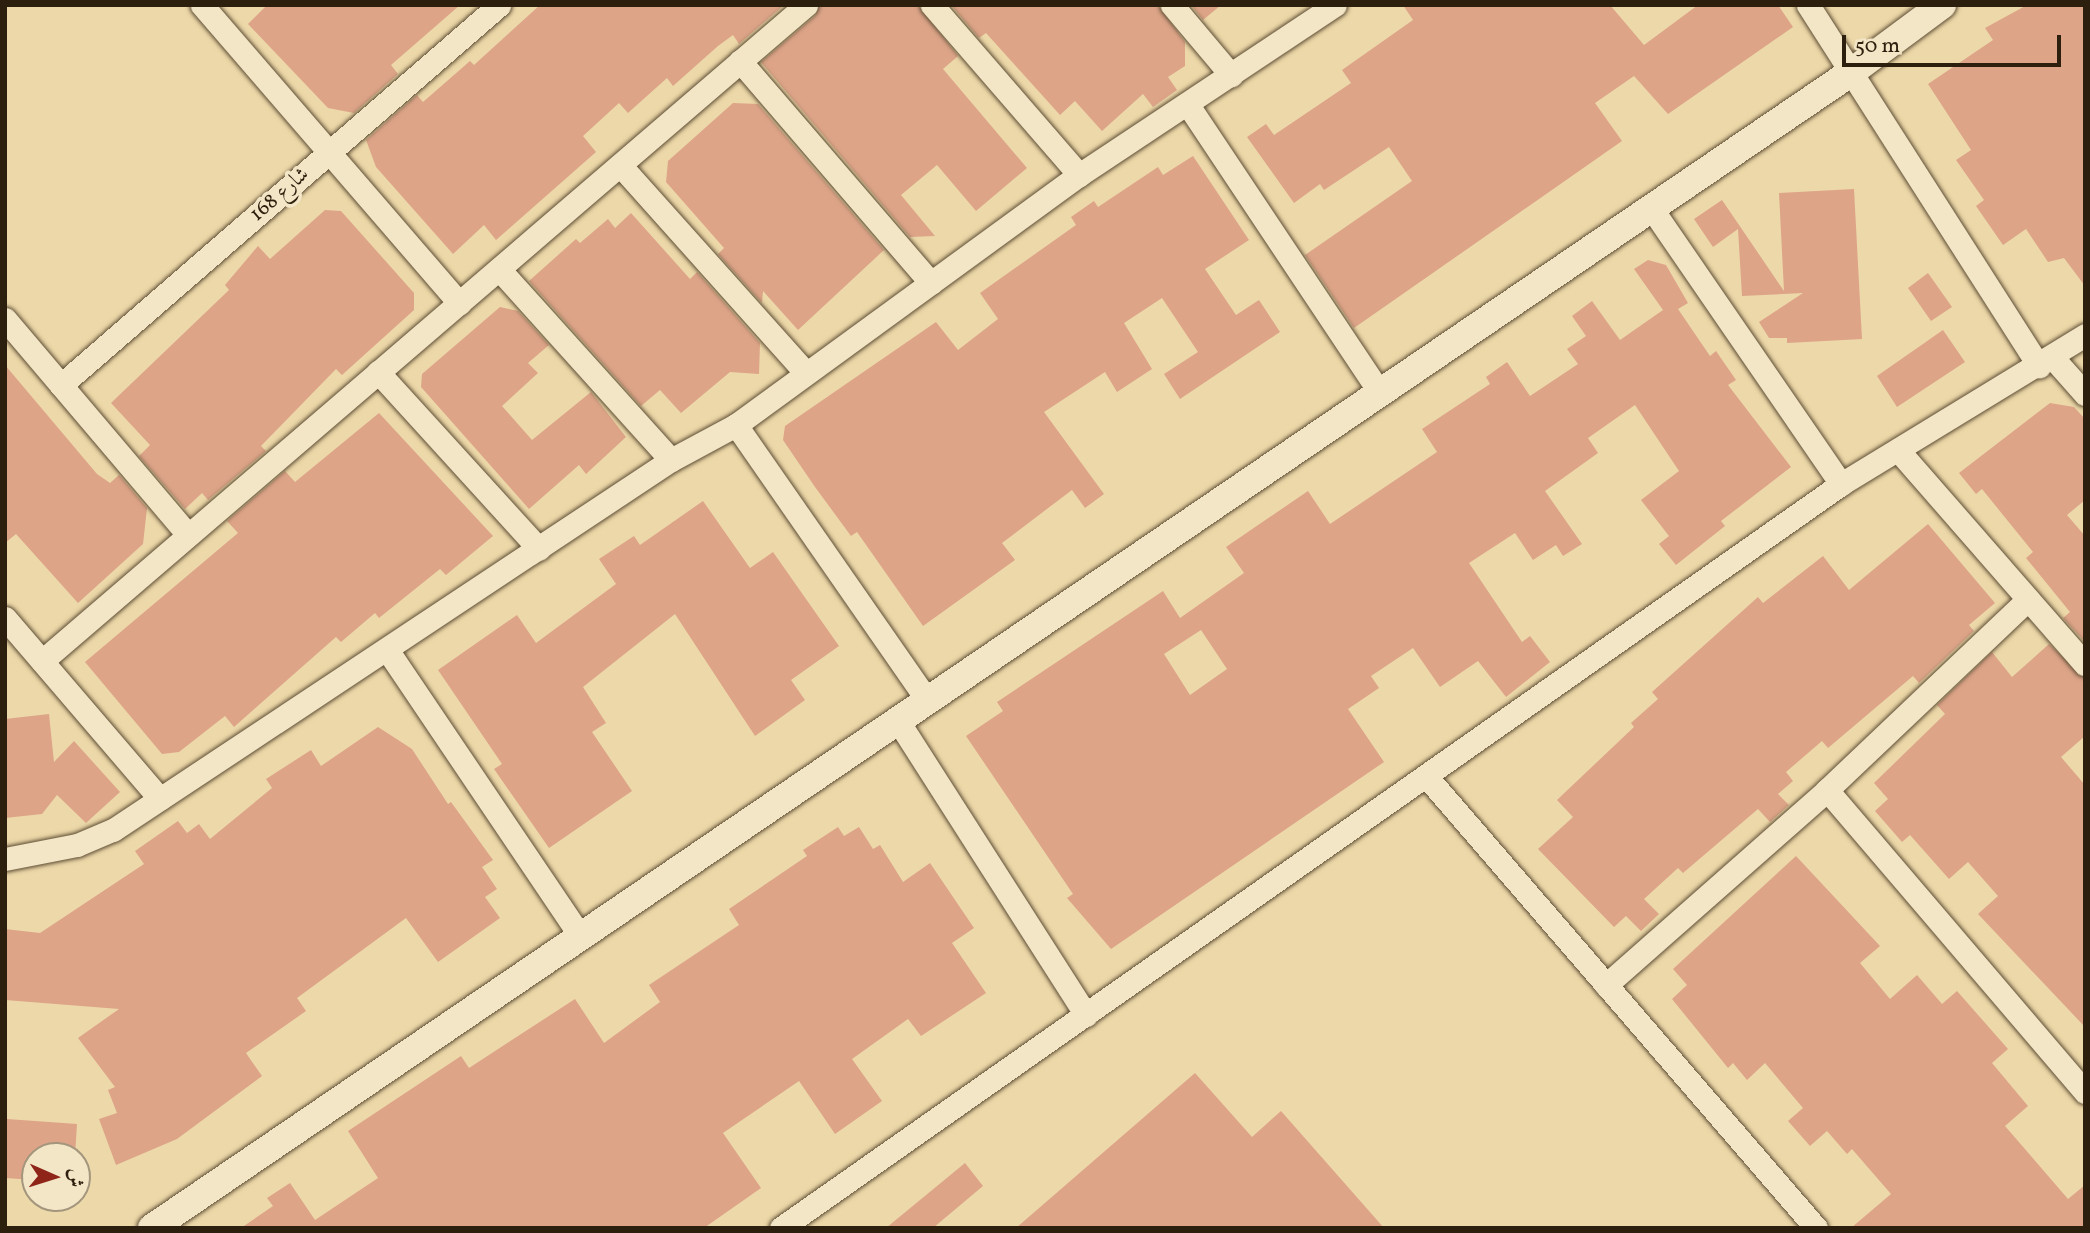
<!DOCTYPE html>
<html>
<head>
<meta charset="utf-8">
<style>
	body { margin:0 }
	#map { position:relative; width:2090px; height:1233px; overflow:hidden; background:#edd8a9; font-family:Vollkorn,Amiri,serif }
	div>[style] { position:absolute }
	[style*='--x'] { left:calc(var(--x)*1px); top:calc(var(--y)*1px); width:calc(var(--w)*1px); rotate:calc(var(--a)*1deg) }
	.building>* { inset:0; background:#dda488 }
	.roads { filter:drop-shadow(0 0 2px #5d4d34) drop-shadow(0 0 2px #5d4d34) }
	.minor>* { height:23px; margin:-11.5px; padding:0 11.5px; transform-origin:11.5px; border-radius:11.5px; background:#f3e6c7 }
	.tertiary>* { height:28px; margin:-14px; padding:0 14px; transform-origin:14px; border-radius:14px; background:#f3e6c7 }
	span { translate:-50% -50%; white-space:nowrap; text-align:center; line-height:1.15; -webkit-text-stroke:7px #f3e6c7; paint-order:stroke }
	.street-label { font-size:21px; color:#2d1f0d }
	.frame { position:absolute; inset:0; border:7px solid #2d1f0d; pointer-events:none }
	.north { position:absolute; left:21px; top:1142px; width:70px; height:70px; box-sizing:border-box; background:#f3e6c7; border:2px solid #a4967d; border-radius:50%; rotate:93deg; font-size:19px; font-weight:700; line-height:28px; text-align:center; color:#2d1f0d }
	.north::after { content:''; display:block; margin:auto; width:24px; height:32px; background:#8f2418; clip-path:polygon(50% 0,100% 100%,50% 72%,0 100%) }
	.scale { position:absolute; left:1842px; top:35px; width:219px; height:32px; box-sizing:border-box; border:4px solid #2d1f0d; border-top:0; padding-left:9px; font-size:21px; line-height:24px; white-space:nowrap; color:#2d1f0d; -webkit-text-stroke:5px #f3e6c7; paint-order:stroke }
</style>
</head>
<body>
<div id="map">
	<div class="building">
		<i style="clip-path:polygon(267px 5px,460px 5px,391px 65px,398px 74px,354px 113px,328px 108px,248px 24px)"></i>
		<i style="clip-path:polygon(540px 5px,784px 5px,739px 44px,733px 35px,718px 46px,673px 86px,667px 78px,628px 113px,619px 103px,583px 136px,596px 152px,496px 240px,484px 225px,453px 254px,376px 167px,366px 140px,417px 95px,423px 102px,470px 61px,474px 65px)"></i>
		<i style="clip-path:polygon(820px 5px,918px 5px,958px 56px,943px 69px,1027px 168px,976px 211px,937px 165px,901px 195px,935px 236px,910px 237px,761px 62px,815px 16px)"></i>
		<i style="clip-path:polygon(951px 5px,1158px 5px,1185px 42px,1185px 66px,1168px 77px,1177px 90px,1153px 107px,1143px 94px,1102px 131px,1075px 101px,1060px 115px,986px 33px,979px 38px)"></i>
		<i style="clip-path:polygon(1191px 5px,1221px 5px,1203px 20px)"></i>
		<i style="clip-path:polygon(1403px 5px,1610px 5px,1644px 45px,1698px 5px,1778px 5px,1793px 27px,1668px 114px,1634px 76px,1595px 103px,1622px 141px,1354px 328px,1305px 255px,1412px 181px,1389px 147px,1324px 190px,1320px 184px,1294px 203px,1247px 137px,1266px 124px,1274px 135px,1351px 83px,1342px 70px,1413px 20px)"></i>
		<i style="clip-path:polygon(2027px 5px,2085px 5px,2085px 286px,2064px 258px,2048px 262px,2026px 229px,2003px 245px,1976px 206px,1984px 200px,1956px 160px,1971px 150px,1928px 84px,1993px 40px,1985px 28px)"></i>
		<i style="clip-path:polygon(733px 103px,758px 104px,884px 250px,798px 330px,763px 291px,762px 303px,718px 254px,724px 248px,666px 182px,668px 161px)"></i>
		<i style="clip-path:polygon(1193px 156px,1249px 240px,1205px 269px,1236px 315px,1259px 300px,1280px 332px,1180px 399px,1164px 374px,1198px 352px,1162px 298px,1124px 323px,1152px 369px,1117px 392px,1105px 372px,1044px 412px,1104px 494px,1085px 508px,1072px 490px,1002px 543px,1015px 560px,923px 626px,857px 532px,851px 536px,815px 487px,783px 440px,785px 426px,936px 322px,958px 350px,998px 319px,980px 293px,1076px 225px,1071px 217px,1094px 201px,1098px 207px,1158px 167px,1163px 175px)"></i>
		<i style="clip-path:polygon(1854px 189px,1862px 339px,1787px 343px,1787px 338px,1769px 338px,1759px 322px,1803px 293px,1742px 296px,1738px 229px,1713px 247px,1694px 219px,1722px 200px,1784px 291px,1779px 193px)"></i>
		<i style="clip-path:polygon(325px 210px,341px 211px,414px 293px,414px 310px,342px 375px,336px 369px,261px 446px,266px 451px,208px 500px,202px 493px,185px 509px,139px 456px,150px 445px,111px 403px,229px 290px,225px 285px,258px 246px,270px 259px)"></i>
		<i style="clip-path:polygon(631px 213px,690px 279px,697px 272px,760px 343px,759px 374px,730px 372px,681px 413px,660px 390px,641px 406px,529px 281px,576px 239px,580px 243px,608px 219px,615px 228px)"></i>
		<i style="clip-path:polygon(evenodd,1648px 260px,1666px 265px,1688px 303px,1678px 309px,1710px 356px,1716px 351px,1736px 380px,1728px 385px,1791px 467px,1721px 521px,1725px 526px,1676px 565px,1659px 544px,1669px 536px,1641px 500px,1679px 471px,1635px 405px,1588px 438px,1598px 453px,1545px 491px,1582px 544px,1563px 556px,1556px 545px,1533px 560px,1515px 533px,1469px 563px,1522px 642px,1530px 636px,1550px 662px,1506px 697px,1478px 661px,1440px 687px,1413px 648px,1371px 676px,1379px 688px,1348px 709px,1384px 762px,1111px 949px,1067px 898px,1073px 894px,966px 736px,1003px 711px,997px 702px,1163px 591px,1180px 618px,1244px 573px,1226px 547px,1308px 491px,1330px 524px,1437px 452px,1422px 429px,1490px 384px,1486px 377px,1507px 362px,1530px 396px,1578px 364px,1567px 349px,1586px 336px,1572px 316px,1592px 301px,1620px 340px,1663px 310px,1634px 269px,1648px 260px,1201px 630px,1227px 669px,1190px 695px,1164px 654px,1201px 630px)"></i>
		<i style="clip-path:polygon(1928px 273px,1952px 307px,1931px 321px,1908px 288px)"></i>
		<i style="clip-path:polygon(500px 307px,518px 311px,549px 345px,528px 363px,538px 373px,502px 406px,532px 440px,591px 392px,626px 437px,586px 474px,579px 465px,529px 509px,421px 387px,422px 374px)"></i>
		<i style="clip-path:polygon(1943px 330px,1965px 362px,1897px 407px,1877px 376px)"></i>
		<i style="clip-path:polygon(5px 365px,97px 474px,110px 483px,119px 475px,147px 508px,143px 544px,78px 603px,16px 534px,5px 543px)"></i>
		<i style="clip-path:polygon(2050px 403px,2074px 407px,2085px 419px,2085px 500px,2067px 515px,2085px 536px,2085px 642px,2063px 618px,2070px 612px,2026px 558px,2033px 552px,1982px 489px,1976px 494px,1959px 473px)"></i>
		<i style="clip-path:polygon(379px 413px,493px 536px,446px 575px,440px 569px,379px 618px,375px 613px,341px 642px,336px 637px,234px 727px,225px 716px,179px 752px,162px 754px,85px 662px,238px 533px,227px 521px,285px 471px,295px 482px)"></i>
		<i style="clip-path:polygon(703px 501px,750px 568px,773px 552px,839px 646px,791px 680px,805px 700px,755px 736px,675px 614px,583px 687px,606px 723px,592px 732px,632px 791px,549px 848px,494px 769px,502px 764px,438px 670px,517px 615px,536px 643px,616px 584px,599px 559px,634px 536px,640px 545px)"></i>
		<i style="clip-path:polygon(1928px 524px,1995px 603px,1969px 625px,1974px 631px,1919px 683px,1913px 676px,1828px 748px,1822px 741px,1786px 772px,1793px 781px,1778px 794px,1789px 805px,1770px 822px,1758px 809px,1683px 873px,1678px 868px,1644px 899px,1659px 914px,1641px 931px,1626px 916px,1614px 927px,1538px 849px,1573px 817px,1557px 800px,1634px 727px,1631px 723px,1658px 699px,1652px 692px,1758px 597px,1763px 603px,1823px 556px,1849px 590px)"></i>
		<i style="clip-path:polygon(2049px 644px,2085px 678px,2085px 736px,2061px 757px,2085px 785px,2085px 1027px,1978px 914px,1998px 896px,1968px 862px,1949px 879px,1910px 835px,1902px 842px,1875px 811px,1888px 799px,1874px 783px,1945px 714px,1937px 705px,1992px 652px,2012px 677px)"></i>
		<i style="clip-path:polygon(49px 714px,54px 762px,74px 741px,120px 792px,86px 823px,57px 795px,42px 814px,5px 818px,5px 719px)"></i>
		<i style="clip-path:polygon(378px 727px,412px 749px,448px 804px,451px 802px,493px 860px,482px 867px,497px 889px,485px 897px,500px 918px,438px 962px,406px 918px,297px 998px,306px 1011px,246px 1053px,262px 1076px,177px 1139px,116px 1165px,99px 1119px,117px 1113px,108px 1090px,115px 1087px,78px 1038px,119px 1009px,5px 1000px,5px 929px,40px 933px,144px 864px,135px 851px,178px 821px,187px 833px,199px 824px,210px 839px,272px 788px,266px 779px,311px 750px,321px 766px)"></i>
		<i style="clip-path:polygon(838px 827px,844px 836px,859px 827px,873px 849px,880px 845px,903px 882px,930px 863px,974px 928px,952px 943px,986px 993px,921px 1036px,908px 1019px,852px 1059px,882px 1101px,835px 1134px,799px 1081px,723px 1133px,761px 1188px,704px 1228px,241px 1228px,273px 1206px,267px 1198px,290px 1183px,315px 1220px,378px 1178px,348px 1131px,461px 1056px,469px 1068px,575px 999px,604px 1043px,660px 1002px,649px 985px,739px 925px,729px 909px,807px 856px,803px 850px)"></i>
		<i style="clip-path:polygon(1796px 856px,1880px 946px,1860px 963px,1890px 999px,1917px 975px,1942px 1004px,1957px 991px,2008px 1049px,1992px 1063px,2028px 1106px,2005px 1126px,2068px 1199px,2085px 1185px,2085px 1228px,1851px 1228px,1891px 1194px,1852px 1149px,1847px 1154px,1827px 1131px,1810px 1146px,1788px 1121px,1803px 1108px,1765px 1063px,1747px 1080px,1733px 1063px,1728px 1068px,1672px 999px,1687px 985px,1673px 969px)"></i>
		<i style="clip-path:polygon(1195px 1073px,1252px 1137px,1281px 1111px,1384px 1228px,1016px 1228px)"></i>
		<i style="clip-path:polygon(7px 1119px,77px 1124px,75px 1156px,35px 1156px,35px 1180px,5px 1178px)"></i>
		<i style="clip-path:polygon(965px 1163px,983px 1186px,933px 1228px,886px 1228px)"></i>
	</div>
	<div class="roads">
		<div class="minor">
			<i style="--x:202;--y:5;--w:394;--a:49.2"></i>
			<i style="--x:932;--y:5;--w:225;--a:49.1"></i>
			<i style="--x:1172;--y:5;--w:92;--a:49.9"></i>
			<i style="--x:1808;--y:5;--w:429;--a:57.4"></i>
			<i style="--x:740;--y:61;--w:293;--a:49.3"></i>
			<i style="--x:1188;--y:105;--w:346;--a:56.3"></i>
			<i style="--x:620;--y:165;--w:279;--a:48.2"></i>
			<i style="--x:1652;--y:209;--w:334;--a:55.5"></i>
			<i style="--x:499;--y:269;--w:257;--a:48"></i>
			<i style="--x:5;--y:319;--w:283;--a:49.7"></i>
			<i style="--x:2053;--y:358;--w:48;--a:48.4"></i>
			<i style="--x:378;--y:372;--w:239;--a:47.7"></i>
			<i style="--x:61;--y:385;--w:580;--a:-40.94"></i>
			<i style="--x:736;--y:425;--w:336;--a:55.2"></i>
			<i style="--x:1898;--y:450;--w:284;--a:48.9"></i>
			<i style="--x:5;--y:618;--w:238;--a:49.4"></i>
			<i style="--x:388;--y:651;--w:345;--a:56"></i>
			<i style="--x:42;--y:661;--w:1007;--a:-40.65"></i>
			<i style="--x:898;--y:721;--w:349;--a:57.4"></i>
			<i style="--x:1426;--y:776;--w:597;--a:49.21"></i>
			<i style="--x:1827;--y:790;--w:397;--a:49.5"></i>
			<i style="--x:5;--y:859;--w:73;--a:-11"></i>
			<i style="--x:77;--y:845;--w:39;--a:-23"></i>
			<i style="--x:113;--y:830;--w:670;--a:-33.55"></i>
			<i style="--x:671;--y:460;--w:74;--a:-28.3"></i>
			<i style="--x:736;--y:425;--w:424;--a:-36.1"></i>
			<i style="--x:1079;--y:175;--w:307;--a:-33.6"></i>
			<i style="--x:1606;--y:985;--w:295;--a:-41.4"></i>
			<i style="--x:1827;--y:790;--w:277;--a:-43.5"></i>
			<i style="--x:781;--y:1228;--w:1295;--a:-35.06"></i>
			<i style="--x:1841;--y:484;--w:286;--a:-31.4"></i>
		</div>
		<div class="tertiary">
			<i style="--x:152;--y:1228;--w:2057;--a:-34.22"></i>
			<i style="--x:1853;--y:71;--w:111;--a:-36.6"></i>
		</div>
	</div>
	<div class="street-label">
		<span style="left:280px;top:195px;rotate:-41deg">شارع 168</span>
	</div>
	<div class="frame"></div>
	<div class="north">ش</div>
	<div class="scale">50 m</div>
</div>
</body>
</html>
